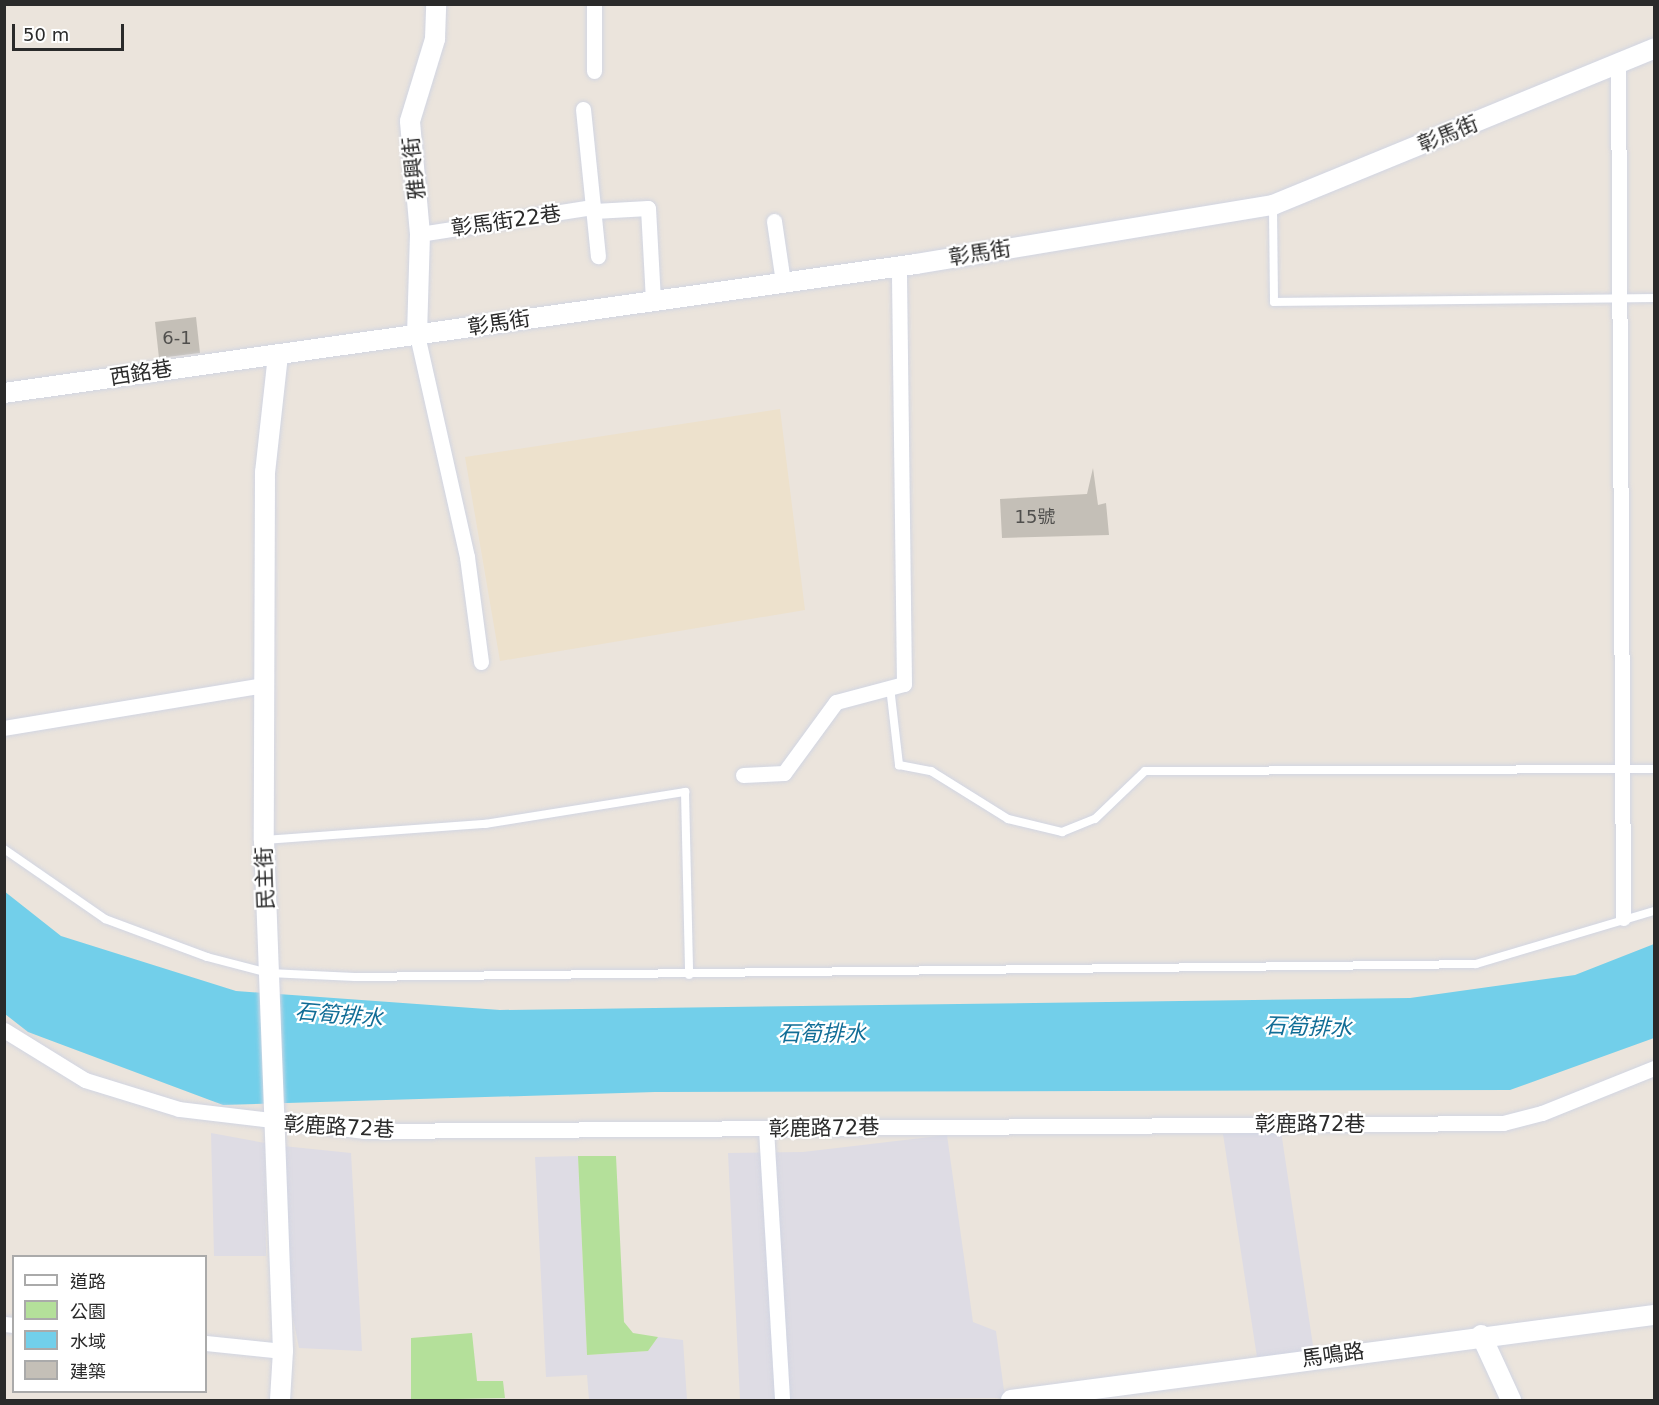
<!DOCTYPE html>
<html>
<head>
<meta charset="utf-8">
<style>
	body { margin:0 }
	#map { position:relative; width:1659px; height:1405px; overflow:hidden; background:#ebe4dc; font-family:"DejaVu Sans","Noto Sans TC",sans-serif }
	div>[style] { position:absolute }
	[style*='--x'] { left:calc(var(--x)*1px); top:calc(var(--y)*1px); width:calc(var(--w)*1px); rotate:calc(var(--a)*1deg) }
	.industrial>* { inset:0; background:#dedce4 }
	.education>* { inset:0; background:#ede1cc }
	.green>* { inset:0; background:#b4e09a }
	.water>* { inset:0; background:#72cfea }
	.building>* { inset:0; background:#c4bfb7 }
	.roads { filter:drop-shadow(0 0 2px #d1d5e2) drop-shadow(0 0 2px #d1d5e2) }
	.service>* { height:8px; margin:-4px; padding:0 4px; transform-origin:4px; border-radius:4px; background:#fff }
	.minor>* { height:15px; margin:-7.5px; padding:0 7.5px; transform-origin:7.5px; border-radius:7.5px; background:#fff }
	.tertiary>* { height:20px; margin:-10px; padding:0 10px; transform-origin:10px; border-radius:10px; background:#fff }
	span { translate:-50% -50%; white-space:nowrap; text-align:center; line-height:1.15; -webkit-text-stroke:4.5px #fff; paint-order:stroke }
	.number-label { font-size:18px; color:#504f4d }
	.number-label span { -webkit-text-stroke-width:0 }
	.street-label { font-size:21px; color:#2a2a2a }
	.water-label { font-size:22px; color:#116d96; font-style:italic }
	.frame { position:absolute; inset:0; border:6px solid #2a2a2a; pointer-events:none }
	.legend { position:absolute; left:12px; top:1255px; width:195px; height:138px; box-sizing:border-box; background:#fff; border:2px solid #aaa; margin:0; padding:8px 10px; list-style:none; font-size:18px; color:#2a2a2a }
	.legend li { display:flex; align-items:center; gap:12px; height:30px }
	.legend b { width:30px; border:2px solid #aaa }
	.scale { position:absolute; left:12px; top:24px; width:112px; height:27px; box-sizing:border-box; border:3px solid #2a2a2a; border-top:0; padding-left:8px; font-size:18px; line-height:21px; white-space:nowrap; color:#2a2a2a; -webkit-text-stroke:4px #fff; paint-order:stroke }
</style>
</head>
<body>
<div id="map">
	<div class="industrial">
		<i style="clip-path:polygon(1281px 1131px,1315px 1359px,1258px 1364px,1223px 1134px)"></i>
		<i style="clip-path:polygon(211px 1133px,265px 1143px,266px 1256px,214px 1256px)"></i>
		<i style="clip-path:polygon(947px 1135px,973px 1322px,996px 1331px,1005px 1398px,740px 1400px,728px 1153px,803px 1152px)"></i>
		<i style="clip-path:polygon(283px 1146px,351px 1153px,362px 1351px,299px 1348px,289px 1297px)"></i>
		<i style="clip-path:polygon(578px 1156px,587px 1355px,648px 1351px,658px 1337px,683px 1340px,687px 1400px,589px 1400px,587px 1375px,546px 1377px,535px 1157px)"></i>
	</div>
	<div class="education">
		<i style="clip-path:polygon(780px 409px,805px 610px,500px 661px,465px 457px)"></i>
	</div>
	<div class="green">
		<i style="clip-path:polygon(578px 1156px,616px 1156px,624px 1322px,633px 1333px,658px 1337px,648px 1351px,587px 1355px)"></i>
		<i style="clip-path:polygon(472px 1333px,477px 1381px,503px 1381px,505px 1398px,411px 1400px,411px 1338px)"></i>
	</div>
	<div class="water">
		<i style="clip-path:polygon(4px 891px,61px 936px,236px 991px,500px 1010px,1410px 998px,1575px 975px,1654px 944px,1654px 1038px,1510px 1090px,655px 1092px,223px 1105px,28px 1032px,5px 1014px)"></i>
	</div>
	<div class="building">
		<i style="clip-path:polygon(196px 317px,200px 353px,159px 358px,155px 322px)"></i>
		<i style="clip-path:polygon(1093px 468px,1098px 505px,1106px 503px,1109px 535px,1002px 538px,1000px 499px,1087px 494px)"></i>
	</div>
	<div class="roads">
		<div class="service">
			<i style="--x:1273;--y:207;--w:95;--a:89.4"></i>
			<i style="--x:1274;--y:302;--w:380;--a:-0.6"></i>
			<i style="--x:890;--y:687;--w:79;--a:83.4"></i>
			<i style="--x:899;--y:765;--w:33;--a:11"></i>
			<i style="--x:931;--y:771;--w:91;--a:31.9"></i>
			<i style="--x:1008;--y:819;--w:56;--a:13.5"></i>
			<i style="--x:1062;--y:832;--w:35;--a:-22"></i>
			<i style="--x:1095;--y:819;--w:69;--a:-43.8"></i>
			<i style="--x:1145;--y:771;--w:509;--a:-0.23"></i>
			<i style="--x:265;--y:840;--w:221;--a:-4.2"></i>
			<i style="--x:485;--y:824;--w:203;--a:-9.1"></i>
			<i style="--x:685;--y:792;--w:183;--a:88.7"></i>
			<i style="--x:4;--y:849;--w:123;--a:34.7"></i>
			<i style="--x:105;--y:919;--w:109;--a:20.4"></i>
			<i style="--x:207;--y:957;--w:64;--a:14.5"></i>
			<i style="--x:269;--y:973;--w:86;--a:2.7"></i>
			<i style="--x:355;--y:977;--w:1121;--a:-0.66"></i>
			<i style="--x:1476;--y:964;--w:186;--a:-16.6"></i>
		</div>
		<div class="minor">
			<i style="--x:1618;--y:64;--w:854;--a:89.66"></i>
			<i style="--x:594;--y:71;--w:67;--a:-90"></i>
			<i style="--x:583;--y:109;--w:148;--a:84.2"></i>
			<i style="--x:594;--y:211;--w:54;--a:-3.2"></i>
			<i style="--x:648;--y:208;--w:91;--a:86.9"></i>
			<i style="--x:774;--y:221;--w:62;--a:81.6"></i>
			<i style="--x:420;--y:234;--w:175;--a:-8.9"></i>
			<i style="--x:417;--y:335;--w:228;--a:77.3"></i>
			<i style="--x:467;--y:557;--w:106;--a:82.4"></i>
			<i style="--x:4;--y:728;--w:265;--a:-9.4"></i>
			<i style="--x:743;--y:775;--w:41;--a:-2.8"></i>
			<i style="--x:784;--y:773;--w:88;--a:-53.8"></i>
			<i style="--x:836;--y:702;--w:70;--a:-14.8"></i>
			<i style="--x:904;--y:684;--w:418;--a:-90.7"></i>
			<i style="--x:4;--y:1030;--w:95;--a:31.7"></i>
			<i style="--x:85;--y:1080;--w:98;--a:17.1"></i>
			<i style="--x:179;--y:1109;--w:186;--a:6.8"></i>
			<i style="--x:364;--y:1131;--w:1139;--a:-0.4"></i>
			<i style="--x:1503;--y:1123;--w:40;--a:-14.4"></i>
			<i style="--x:1542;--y:1113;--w:121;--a:-21.9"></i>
			<i style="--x:766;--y:1129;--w:271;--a:86.6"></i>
			<i style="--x:4;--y:1324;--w:10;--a:6"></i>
			<i style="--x:206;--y:1343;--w:77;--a:5.9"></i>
		</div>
		<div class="tertiary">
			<i style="--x:417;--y:335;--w:101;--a:-88.3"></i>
			<i style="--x:420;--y:234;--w:113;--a:-95.1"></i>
			<i style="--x:410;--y:121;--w:86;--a:-73"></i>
			<i style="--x:435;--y:39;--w:35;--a:-88"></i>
			<i style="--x:278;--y:355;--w:118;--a:96.3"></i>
			<i style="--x:265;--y:472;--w:368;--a:90.2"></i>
			<i style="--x:264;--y:840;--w:511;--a:87.87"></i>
			<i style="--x:283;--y:1351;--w:49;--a:93.5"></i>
			<i style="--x:4;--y:393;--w:921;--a:-8.05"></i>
			<i style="--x:916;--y:264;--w:362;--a:-9.4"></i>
			<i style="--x:1273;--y:205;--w:412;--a:-22.3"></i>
			<i style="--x:1481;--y:1335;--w:72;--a:65.2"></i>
			<i style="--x:1011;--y:1400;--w:649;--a:-7.53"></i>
		</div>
	</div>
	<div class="number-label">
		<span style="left:177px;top:338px">6-1</span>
		<span style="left:1035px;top:517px">15號</span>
	</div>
	<div class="street-label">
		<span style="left:1448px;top:134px;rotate:-22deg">彰馬街</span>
		<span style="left:414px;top:168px;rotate:-96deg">雅興街</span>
		<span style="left:506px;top:221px;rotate:-8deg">彰馬街22巷</span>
		<span style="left:980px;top:253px;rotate:-9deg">彰馬街</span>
		<span style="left:499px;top:323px;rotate:-9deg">彰馬街</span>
		<span style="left:141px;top:373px;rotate:-9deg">西銘巷</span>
		<span style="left:265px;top:878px;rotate:-92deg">民主街</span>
		<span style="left:1310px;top:1124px">彰鹿路72巷</span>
		<span style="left:339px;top:1127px;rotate:3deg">彰鹿路72巷</span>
		<span style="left:824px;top:1128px;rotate:-1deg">彰鹿路72巷</span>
		<span style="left:1333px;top:1355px;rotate:-8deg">馬鳴路</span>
	</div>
	<div class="water-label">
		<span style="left:339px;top:1015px;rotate:5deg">石筍排水</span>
		<span style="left:1308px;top:1027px;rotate:2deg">石筍排水</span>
		<span style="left:822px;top:1034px">石筍排水</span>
	</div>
	<div class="frame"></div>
	<ul class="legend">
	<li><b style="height:8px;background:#fff"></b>道路</li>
	<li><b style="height:16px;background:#b4e09a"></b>公園</li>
	<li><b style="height:16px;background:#72cfea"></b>水域</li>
	<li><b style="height:16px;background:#c4bfb7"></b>建築</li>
	</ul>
	<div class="scale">50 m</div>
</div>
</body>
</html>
